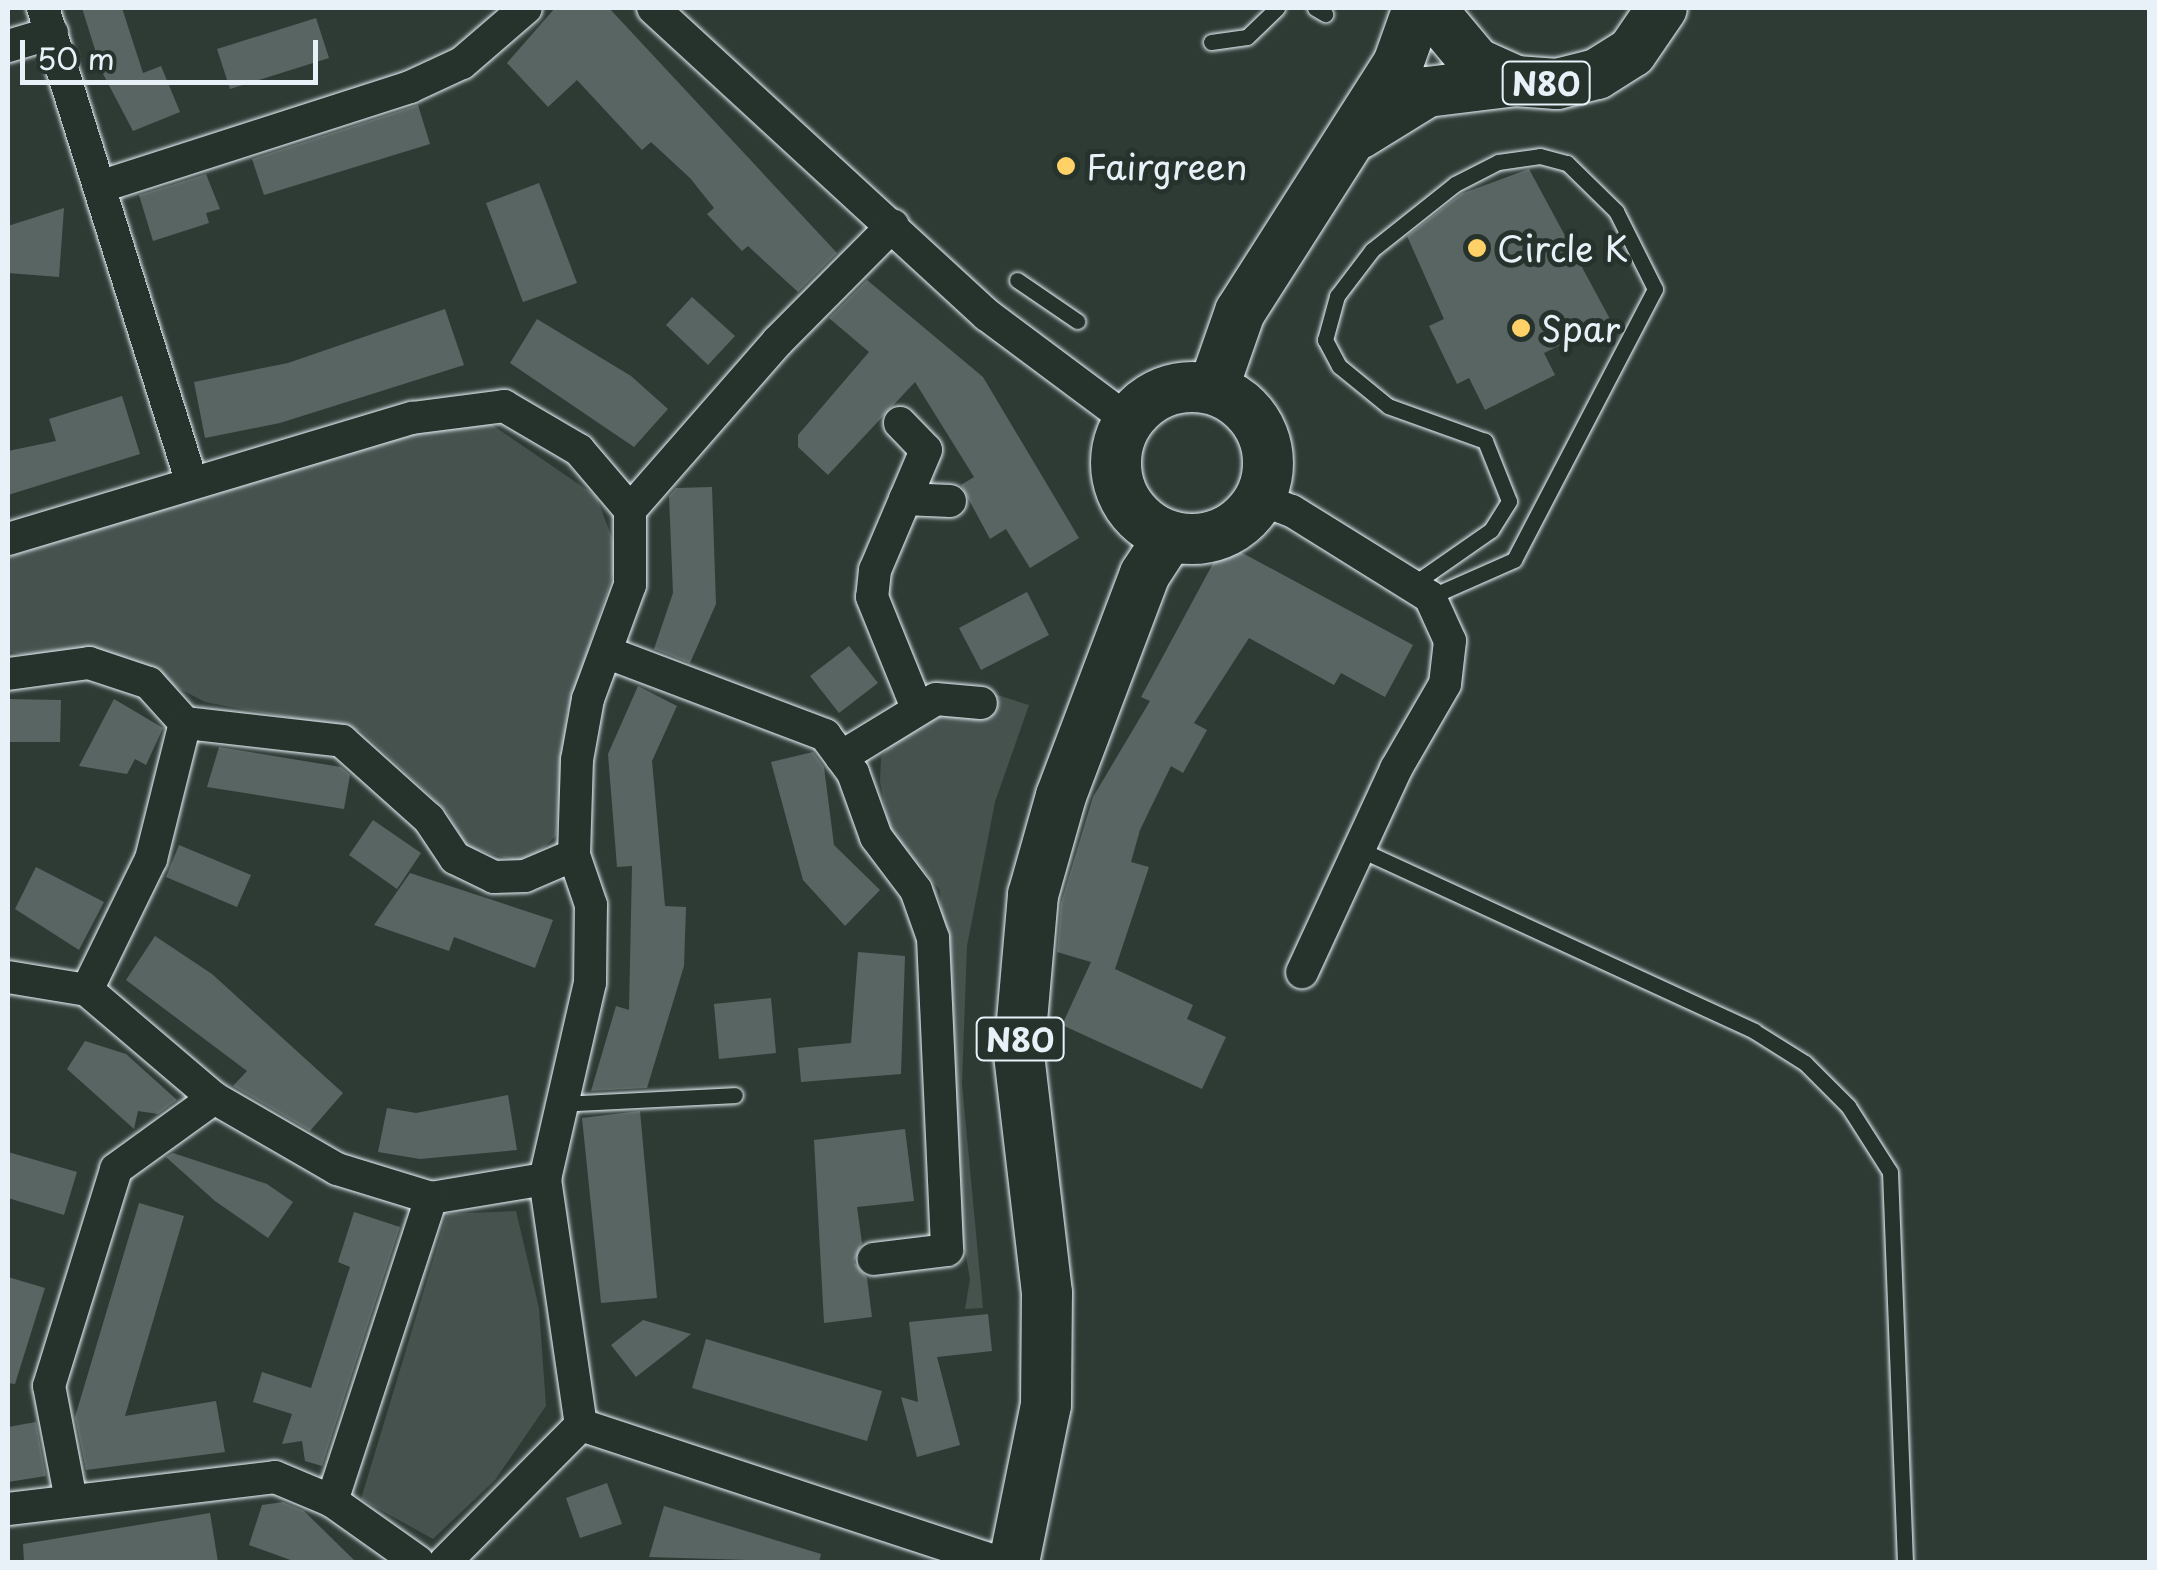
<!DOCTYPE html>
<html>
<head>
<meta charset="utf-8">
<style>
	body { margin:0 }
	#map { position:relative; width:2157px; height:1570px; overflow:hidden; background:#2e3b35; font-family:"Playpen Sans",sans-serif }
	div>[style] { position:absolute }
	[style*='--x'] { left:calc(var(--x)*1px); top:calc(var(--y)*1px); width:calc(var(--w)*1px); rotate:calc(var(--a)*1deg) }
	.green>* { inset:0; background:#45524e }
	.building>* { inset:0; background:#596563 }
	.roads { filter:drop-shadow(0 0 2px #e8f1f8) drop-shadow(0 0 2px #e8f1f8) }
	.service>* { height:15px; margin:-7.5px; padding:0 7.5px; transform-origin:7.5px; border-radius:7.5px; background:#26332d }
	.minor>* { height:32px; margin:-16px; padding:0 16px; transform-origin:16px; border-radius:16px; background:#26332d }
	.primary>* { height:50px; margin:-25px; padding:0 25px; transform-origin:25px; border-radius:25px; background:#26332d }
	.primary>.ring { margin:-25px; padding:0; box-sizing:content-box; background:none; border:50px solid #26332d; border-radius:50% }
	.dots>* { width:28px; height:28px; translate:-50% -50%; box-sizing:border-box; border:5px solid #26332d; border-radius:50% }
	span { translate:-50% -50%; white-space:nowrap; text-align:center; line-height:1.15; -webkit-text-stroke:10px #26332d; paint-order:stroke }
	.shield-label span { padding:2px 8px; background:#26332d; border:2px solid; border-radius:8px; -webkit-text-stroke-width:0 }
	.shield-label { font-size:32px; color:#e8f1f8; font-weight:700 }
	.poi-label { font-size:35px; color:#e8f1f8 }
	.left { translate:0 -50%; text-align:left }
	.frame { position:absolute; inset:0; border:10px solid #e8f1f8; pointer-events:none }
	.scale { position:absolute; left:20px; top:40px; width:298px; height:45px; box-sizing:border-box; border:5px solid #e8f1f8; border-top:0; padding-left:12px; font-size:30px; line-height:35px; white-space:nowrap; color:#e8f1f8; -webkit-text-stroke:8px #26332d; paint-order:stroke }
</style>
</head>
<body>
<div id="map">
	<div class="green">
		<i style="clip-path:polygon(488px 422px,596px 496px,619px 556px,567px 713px,556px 836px,538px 853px,516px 861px,467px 847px,446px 810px,361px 731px,205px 702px,153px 675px,8px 652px,8px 557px,415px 428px)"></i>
		<i style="clip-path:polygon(991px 693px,1029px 705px,995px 802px,967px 946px,962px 1084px,983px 1308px,965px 1309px,970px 1279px,955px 1193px,940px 890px,889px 828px,880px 781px,881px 757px,899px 736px)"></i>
		<i style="clip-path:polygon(516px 1211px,539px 1308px,546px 1406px,495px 1480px,433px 1539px,361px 1499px,447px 1214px)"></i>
	</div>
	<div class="building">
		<i style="clip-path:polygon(82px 8px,122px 8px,143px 73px,161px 66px,180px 112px,133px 131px,102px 72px)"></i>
		<i style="clip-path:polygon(555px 8px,609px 8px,837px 253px,798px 292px,748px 246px,742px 251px,707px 214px,714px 208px,690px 178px,651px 142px,642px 150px,577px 80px,548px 107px,507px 63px)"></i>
		<i style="clip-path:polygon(316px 18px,329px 58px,230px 89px,217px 49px)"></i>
		<i style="clip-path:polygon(418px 105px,430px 144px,264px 195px,252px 159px)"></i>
		<i style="clip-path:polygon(1529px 169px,1611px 321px,1544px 353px,1555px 375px,1485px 410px,1469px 378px,1457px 384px,1429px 326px,1444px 319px,1407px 236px,1461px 194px)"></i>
		<i style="clip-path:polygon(206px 174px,220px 209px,206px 213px,209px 223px,153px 241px,139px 195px)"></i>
		<i style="clip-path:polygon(539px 183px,577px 283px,523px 302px,486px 203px)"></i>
		<i style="clip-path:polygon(64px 208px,59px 277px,8px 273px,8px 226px)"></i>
		<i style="clip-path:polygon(867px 280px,983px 377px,1079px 538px,1030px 568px,1006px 529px,990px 539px,961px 485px,974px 477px,915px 382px,828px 475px,798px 447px,798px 435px,869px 352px,829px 318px)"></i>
		<i style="clip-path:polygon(692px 297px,735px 336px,708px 365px,666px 325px)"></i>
		<i style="clip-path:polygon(445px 309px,464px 365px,280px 423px,205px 438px,194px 382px,288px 363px)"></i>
		<i style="clip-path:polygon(537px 319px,631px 376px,668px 409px,634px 447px,510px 363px)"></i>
		<i style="clip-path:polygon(122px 396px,140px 454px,8px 495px,8px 451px,56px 441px,49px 419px)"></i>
		<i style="clip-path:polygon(712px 487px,716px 604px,690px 663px,654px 649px,673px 593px,669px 496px,676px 488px)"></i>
		<i style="clip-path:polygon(1224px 543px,1413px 645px,1385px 697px,1341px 673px,1334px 685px,1249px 638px,1194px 723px,1207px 730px,1183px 773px,1171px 766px,1140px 830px,1131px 862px,1149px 867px,1115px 969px,1193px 1005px,1187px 1019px,1226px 1037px,1202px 1089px,1062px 1025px,1091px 962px,1057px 952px,1061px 903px,1093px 797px,1150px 701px,1141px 697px)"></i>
		<i style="clip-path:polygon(1027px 592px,1049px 635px,981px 670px,959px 628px)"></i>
		<i style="clip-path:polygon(849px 646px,878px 683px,839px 713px,810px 676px)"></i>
		<i style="clip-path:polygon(638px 686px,677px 706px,652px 761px,665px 906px,686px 907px,684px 966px,647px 1088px,591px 1091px,616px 1006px,629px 1010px,632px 866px,617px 867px,608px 754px)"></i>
		<i style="clip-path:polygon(8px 699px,61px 700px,60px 742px,8px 742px)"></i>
		<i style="clip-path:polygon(114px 699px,163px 728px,146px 765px,135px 759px,127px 774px,79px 766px)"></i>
		<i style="clip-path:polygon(219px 747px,341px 767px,350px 775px,344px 809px,207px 787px)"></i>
		<i style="clip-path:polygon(813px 752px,824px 767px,834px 845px,880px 890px,845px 926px,803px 880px,771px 762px)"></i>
		<i style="clip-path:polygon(373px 820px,421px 853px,397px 889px,349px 855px)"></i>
		<i style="clip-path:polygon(179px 845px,251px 875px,237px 907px,166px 877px)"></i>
		<i style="clip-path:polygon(36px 867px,104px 902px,79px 950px,15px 909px)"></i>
		<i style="clip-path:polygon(410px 873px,553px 920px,535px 968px,454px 937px,449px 951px,374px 925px)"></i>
		<i style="clip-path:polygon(155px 936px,212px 974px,343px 1093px,310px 1131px,233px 1086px,247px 1071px,126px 980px)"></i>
		<i style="clip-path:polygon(858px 952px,905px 956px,901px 1074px,801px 1082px,798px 1048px,851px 1043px)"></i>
		<i style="clip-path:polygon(771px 998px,776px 1053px,719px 1059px,714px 1004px)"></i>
		<i style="clip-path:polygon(85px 1041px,126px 1054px,177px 1100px,158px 1114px,138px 1111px,134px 1129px,67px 1069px)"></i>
		<i style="clip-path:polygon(508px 1095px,517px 1150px,420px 1159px,378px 1152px,387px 1108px,416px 1113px)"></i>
		<i style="clip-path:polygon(640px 1111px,657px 1298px,601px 1303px,582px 1118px)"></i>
		<i style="clip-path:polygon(905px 1129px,914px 1201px,857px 1207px,862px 1243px,854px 1262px,867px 1278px,872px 1317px,824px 1323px,814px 1140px)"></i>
		<i style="clip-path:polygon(8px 1152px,77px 1172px,64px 1215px,8px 1198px)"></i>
		<i style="clip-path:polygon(173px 1153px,267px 1184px,293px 1202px,268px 1238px,215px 1201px,166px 1157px)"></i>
		<i style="clip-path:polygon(139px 1203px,184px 1216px,125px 1416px,216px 1401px,225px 1452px,86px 1470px,75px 1417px)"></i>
		<i style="clip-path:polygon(354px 1212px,400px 1227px,322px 1466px,305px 1461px,302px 1441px,282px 1444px,292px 1414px,253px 1402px,262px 1372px,311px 1388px,350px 1267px,338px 1262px)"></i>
		<i style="clip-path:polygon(8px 1277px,45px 1288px,15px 1384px,8px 1383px)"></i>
		<i style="clip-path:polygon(988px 1314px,992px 1351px,937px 1357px,960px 1445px,917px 1457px,901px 1397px,918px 1402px,909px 1322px)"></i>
		<i style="clip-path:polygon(643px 1320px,691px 1334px,636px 1377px,611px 1345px)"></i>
		<i style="clip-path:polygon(706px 1339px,882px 1391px,867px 1441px,692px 1388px)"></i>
		<i style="clip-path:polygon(36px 1422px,46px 1476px,8px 1482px,8px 1427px)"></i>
		<i style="clip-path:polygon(607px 1483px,622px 1524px,580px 1538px,566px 1498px)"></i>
		<i style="clip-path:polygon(283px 1502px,304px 1511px,356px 1562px,296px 1562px,249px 1545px,262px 1505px)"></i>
		<i style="clip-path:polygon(664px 1506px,821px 1554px,819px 1562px,649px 1557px)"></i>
		<i style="clip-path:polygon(210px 1513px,218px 1562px,24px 1562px,23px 1544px)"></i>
	</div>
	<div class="roads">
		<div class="service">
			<i style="--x:1315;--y:8;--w:12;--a:31"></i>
			<i style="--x:1211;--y:42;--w:36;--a:-8"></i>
			<i style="--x:1247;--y:37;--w:42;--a:-44"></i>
			<i style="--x:1017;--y:280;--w:73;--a:34.3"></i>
			<i style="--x:1412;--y:585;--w:96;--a:-34.8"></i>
			<i style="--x:1491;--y:530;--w:34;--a:-58"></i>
			<i style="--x:1509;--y:501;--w:65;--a:-111.8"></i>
			<i style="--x:1485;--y:441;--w:103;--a:-160.2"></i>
			<i style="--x:1388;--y:406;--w:63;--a:-140.8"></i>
			<i style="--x:1339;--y:366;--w:30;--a:-118"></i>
			<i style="--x:1325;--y:340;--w:46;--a:-74.7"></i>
			<i style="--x:1337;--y:296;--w:58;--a:-52.7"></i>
			<i style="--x:1372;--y:250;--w:106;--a:-38.5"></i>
			<i style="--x:1455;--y:184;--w:48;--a:-27.1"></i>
			<i style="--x:1498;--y:162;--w:42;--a:-8.1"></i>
			<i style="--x:1540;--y:156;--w:28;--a:15"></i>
			<i style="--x:1567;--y:163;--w:69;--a:44.4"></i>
			<i style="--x:1616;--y:211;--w:87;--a:63.4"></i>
			<i style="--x:1655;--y:289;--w:305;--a:117.5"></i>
			<i style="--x:1514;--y:560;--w:92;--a:156.2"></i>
			<i style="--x:1359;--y:849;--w:435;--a:24.7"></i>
			<i style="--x:1754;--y:1031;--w:60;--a:32.1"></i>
			<i style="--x:1805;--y:1063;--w:61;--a:45"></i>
			<i style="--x:1848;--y:1106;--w:78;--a:57.5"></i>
			<i style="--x:1890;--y:1172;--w:390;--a:87.8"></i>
			<i style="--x:559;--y:1104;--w:176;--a:-2.9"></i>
		</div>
		<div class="minor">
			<i style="--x:43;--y:8;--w:496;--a:72.6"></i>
			<i style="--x:653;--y:8;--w:454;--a:42.6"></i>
			<i style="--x:987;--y:315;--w:176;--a:36.7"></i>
			<i style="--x:8;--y:46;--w:46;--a:-16.5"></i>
			<i style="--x:102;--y:186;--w:324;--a:-17.8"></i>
			<i style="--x:410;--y:87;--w:57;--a:-24.8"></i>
			<i style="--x:462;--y:63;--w:84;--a:-40.7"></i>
			<i style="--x:900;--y:423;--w:37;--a:46"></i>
			<i style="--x:926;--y:450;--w:130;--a:113"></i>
			<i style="--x:875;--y:570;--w:27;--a:96"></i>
			<i style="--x:872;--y:597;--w:120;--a:67.9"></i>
			<i style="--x:905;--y:499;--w:45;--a:2.5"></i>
			<i style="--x:1260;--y:499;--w:34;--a:21"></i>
			<i style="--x:1292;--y:511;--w:163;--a:31.9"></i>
			<i style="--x:1430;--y:597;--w:48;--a:65.6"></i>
			<i style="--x:1450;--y:641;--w:43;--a:96.6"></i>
			<i style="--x:1445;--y:684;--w:98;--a:120"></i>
			<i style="--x:1396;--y:769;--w:224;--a:114.8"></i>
			<i style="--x:8;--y:539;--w:422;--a:-16.7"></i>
			<i style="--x:412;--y:418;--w:93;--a:-7.4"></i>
			<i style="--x:504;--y:406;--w:87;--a:30.4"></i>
			<i style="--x:579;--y:450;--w:79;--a:49.6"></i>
			<i style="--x:630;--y:510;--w:225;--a:-48.8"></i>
			<i style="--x:778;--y:341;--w:163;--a:-45.2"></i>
			<i style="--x:611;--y:654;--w:229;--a:20.7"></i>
			<i style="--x:825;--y:735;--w:47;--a:53.6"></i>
			<i style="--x:853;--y:773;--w:68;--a:70.2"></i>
			<i style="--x:876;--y:837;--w:66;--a:53"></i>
			<i style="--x:916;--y:890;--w:51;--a:70.5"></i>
			<i style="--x:933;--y:938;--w:312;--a:87.4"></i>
			<i style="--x:947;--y:1250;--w:74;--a:173"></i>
			<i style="--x:8;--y:674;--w:82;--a:-7.7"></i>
			<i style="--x:89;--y:663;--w:63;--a:18.4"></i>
			<i style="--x:149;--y:683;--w:54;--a:48"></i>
			<i style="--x:185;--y:723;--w:158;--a:6.5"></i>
			<i style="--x:342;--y:741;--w:117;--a:41.9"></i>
			<i style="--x:429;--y:819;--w:47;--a:56.3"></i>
			<i style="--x:455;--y:858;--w:43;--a:26"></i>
			<i style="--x:494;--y:877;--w:31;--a:-2"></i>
			<i style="--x:525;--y:876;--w:53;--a:-23.2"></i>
			<i style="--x:841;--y:757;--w:111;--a:-31.4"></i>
			<i style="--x:936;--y:699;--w:45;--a:5.1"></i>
			<i style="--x:8;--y:977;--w:80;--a:9.3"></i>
			<i style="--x:87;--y:990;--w:167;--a:40.4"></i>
			<i style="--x:214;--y:1098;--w:142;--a:30"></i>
			<i style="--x:337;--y:1169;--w:98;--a:17.1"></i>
			<i style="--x:431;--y:1198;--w:116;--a:-9.5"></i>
			<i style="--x:545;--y:1179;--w:249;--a:81.7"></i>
			<i style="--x:87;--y:990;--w:146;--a:-64"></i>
			<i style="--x:151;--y:859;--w:140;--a:-76"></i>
			<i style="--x:545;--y:1179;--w:201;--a:-77.1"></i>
			<i style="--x:590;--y:983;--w:78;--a:-89.3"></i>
			<i style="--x:591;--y:905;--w:53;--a:-108.8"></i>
			<i style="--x:574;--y:855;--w:95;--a:-88.2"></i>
			<i style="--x:577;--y:760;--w:62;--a:-79.8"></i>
			<i style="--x:588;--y:699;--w:121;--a:-69.8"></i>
			<i style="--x:630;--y:585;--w:75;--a:-90"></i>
			<i style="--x:581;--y:1425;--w:439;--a:18.2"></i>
			<i style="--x:71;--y:1500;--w:116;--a:-100.9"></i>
			<i style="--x:49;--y:1386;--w:227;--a:-72.8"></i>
			<i style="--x:116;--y:1169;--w:121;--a:-35.9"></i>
			<i style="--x:332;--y:1501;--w:319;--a:-71.9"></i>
			<i style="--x:8;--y:1509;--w:269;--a:-6.8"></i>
			<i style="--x:275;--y:1477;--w:62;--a:22.8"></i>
			<i style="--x:332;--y:1501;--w:105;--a:35.3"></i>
			<i style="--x:445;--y:1562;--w:193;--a:-45.2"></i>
		</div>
		<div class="primary">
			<i style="--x:1430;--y:8;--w:72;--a:50.1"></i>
			<i style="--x:1476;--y:63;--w:44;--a:24.2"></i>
			<i style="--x:1516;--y:81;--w:41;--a:4.2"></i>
			<i style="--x:1557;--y:84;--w:41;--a:-14"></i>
			<i style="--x:1597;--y:74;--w:41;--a:-32.2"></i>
			<i style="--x:1632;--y:52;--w:53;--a:-55.7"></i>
			<i style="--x:1359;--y:134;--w:80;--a:-31.7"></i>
			<i style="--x:1427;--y:92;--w:90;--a:-7"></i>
			<i class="ring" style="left:1116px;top:387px;width:102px;height:102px"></i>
			<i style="--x:1213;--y:389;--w:82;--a:-70.7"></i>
			<i style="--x:1240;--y:312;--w:294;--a:-57.5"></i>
			<i style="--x:1398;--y:64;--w:59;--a:-70.3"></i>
			<i style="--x:1014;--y:1562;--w:160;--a:-78.5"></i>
			<i style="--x:1046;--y:1405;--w:112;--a:-89.5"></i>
			<i style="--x:1047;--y:1293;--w:240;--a:-96.7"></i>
			<i style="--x:1019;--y:1055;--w:161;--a:-85"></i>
			<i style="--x:1033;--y:895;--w:103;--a:-74.2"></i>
			<i style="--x:1061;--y:796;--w:237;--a:-69.3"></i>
			<i style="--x:1145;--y:574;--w:44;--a:-57"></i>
		</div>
	</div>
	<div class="dots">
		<i style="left:1066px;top:166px;background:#ffd166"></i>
		<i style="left:1477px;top:248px;background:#ffd166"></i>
		<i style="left:1521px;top:328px;background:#ffd166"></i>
	</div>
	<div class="shield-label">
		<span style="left:1546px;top:83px">N80</span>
		<span style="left:1020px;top:1039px">N80</span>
	</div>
	<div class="poi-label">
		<span class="left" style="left:1086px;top:166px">Fairgreen</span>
		<span class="left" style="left:1497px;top:248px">Circle K</span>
		<span class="left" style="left:1541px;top:328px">Spar</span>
	</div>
	<div class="frame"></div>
	<div class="scale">50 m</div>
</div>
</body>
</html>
